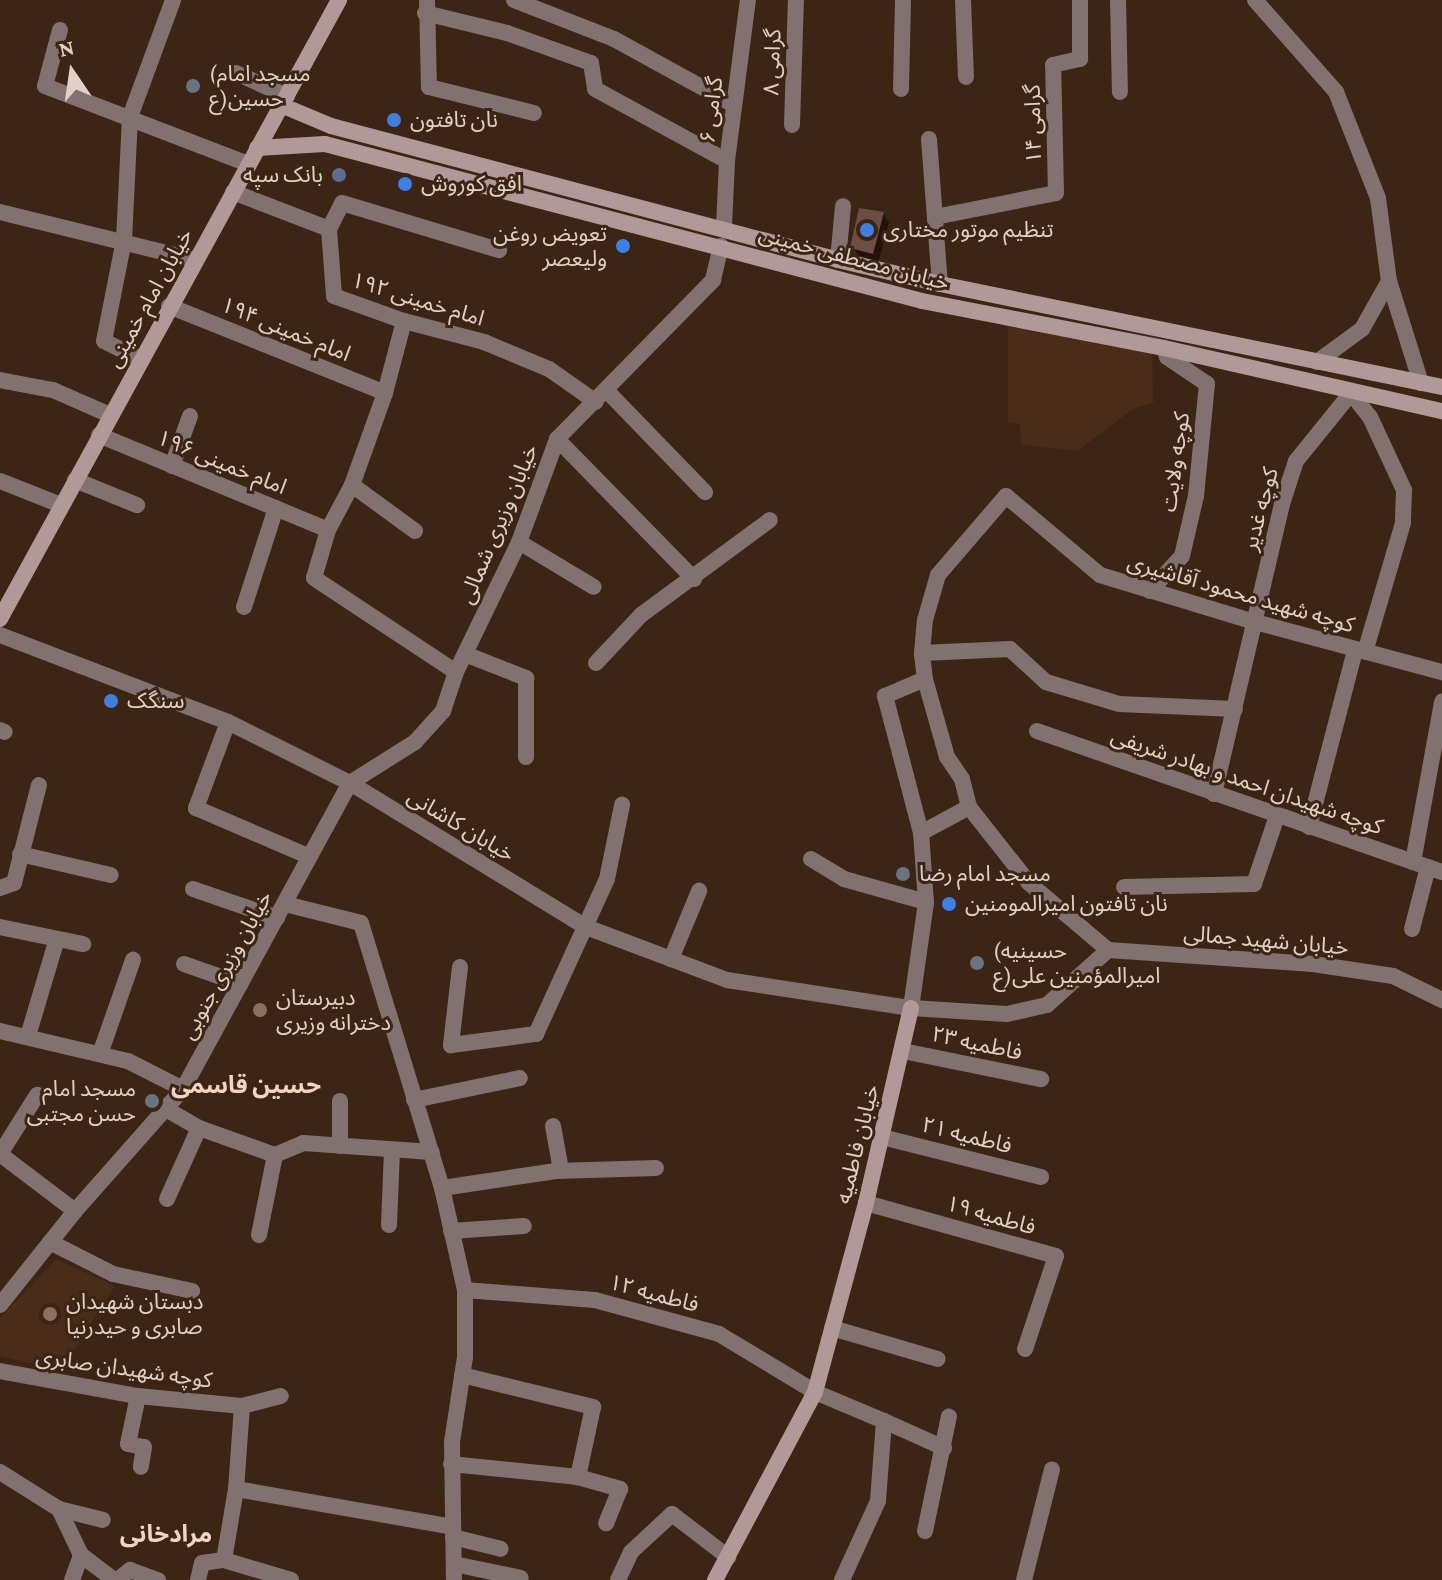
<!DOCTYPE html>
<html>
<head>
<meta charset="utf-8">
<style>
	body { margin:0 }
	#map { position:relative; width:1442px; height:1580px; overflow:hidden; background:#3c2514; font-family:"Crimson Pro","Noto Sans Arabic",serif }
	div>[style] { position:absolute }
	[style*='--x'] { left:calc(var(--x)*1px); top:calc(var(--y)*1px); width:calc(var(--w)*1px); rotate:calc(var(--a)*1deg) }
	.built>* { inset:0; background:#4a2d18 }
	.shadow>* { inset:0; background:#0007 }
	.building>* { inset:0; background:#6d4e44 }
	.minor>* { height:16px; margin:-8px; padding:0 8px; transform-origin:8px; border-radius:8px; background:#817171 }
	.tertiary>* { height:16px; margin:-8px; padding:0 8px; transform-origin:8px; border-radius:8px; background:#817171 }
	.secondary>* { height:16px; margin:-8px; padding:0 8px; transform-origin:8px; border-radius:8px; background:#b29999 }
	.dots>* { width:22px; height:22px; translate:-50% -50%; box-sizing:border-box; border:4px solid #3c2514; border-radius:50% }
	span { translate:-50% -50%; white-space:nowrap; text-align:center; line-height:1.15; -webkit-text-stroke:6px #3c2514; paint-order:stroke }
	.street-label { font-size:22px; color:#e0d0c6 }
	.poi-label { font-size:22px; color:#e0d0c6 }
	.left { translate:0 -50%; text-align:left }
	.right { translate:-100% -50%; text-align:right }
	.neighbourhood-label { font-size:24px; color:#f3d4c0; font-weight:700 }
	.north { position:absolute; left:32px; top:32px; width:80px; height:80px; -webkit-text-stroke:6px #3c2514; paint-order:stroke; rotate:347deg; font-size:22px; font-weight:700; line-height:32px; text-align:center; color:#e0d0c6 }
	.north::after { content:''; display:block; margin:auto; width:28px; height:36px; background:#e0d0c6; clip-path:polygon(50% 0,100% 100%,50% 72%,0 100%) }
</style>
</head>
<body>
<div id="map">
	<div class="built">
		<i style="clip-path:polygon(1008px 316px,1152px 338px,1153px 403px,1134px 408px,1077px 451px,1021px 445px,1020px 424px,1008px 423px)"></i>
		<i style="clip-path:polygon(56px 1259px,115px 1286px,61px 1371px,0 1356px,0 1318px)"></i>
	</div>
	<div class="shadow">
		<i style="clip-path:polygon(883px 214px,889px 223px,878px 263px,858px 255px,852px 245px)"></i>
	</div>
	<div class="building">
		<i style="clip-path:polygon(859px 208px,884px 212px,873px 254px,850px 248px)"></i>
	</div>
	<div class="minor">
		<i style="--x:427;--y:0;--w:87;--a:88.7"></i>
		<i style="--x:429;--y:87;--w:108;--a:13.9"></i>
		<i style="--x:514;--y:0;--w:107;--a:21.3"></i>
		<i style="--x:614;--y:39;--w:137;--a:28.8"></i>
		<i style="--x:963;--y:0;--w:77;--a:87.8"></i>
		<i style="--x:1118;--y:0;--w:92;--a:88.8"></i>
		<i style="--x:425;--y:13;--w:84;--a:13.7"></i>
		<i style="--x:507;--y:33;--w:89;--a:19.7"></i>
		<i style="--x:591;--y:63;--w:26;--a:81"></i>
		<i style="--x:595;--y:89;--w:150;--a:28.6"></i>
		<i style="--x:60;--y:30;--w:58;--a:105"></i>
		<i style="--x:45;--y:86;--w:217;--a:21"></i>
		<i style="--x:236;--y:73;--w:56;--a:24.3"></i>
		<i style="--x:901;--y:89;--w:89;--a:-88.7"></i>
		<i style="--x:792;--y:125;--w:125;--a:-88.2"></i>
		<i style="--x:929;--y:139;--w:145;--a:85.7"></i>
		<i style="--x:233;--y:192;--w:103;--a:21.1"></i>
		<i style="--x:329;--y:229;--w:67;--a:85.7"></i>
		<i style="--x:334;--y:296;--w:74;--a:19.7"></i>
		<i style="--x:404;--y:321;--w:83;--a:14.7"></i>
		<i style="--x:484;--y:342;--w:70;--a:22.6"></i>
		<i style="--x:549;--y:369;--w:57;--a:35.1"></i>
		<i style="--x:935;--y:217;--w:123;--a:-11.2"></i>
		<i style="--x:1056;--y:193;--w:128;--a:-91.3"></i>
		<i style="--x:1053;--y:65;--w:28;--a:-13"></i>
		<i style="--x:1080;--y:59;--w:59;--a:-90"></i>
		<i style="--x:724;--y:227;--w:66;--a:-87.4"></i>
		<i style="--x:727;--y:161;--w:162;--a:-82.6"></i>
		<i style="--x:329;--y:229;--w:29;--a:-63"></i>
		<i style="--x:342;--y:203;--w:164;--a:16.7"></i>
		<i style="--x:838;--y:260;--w:54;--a:-84.7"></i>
		<i style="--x:169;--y:306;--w:233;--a:21.9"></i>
		<i style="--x:404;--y:321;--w:74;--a:104.8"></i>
		<i style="--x:385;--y:393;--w:98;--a:109.7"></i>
		<i style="--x:352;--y:485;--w:51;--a:118.1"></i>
		<i style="--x:328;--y:530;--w:50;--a:106.3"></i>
		<i style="--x:314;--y:578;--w:170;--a:33.5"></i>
		<i style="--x:140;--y:359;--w:40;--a:-153.4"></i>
		<i style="--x:104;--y:341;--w:103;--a:-78.8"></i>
		<i style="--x:124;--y:240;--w:123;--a:-87.2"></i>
		<i style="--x:130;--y:117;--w:125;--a:-69.8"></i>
		<i style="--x:0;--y:380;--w:54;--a:10.7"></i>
		<i style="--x:53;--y:390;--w:62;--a:23.7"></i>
		<i style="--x:607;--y:391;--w:141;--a:45.9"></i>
		<i style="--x:99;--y:435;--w:248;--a:22.5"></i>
		<i style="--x:557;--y:439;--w:196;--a:45.6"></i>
		<i style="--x:172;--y:466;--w:53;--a:-70.2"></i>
		<i style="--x:75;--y:480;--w:67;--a:22"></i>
		<i style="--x:0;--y:481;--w:66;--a:21.5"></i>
		<i style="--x:352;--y:485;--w:78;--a:36.1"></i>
		<i style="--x:519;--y:542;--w:87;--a:31"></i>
		<i style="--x:1150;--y:591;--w:47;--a:-47.6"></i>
		<i style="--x:1182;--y:556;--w:62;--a:-76.9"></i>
		<i style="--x:1196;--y:496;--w:113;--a:-84.4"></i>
		<i style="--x:1207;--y:384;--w:48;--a:-146"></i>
		<i style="--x:1167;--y:357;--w:9;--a:-108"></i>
		<i style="--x:244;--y:607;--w:104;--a:-72.1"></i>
		<i style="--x:922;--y:653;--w:88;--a:-2.6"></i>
		<i style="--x:1010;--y:649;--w:49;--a:42.5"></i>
		<i style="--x:1046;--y:682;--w:76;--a:16.8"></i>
		<i style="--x:1119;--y:704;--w:116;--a:2.5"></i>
		<i style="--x:465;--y:654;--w:66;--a:21.5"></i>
		<i style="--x:526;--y:678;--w:79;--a:90"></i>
		<i style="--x:596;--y:663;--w:66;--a:-46.8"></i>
		<i style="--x:641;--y:615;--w:160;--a:-36.4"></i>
		<i style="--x:228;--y:722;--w:92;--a:110.4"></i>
		<i style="--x:196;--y:808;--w:122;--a:23.2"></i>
		<i style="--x:0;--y:730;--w:5;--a:22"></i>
		<i style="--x:1037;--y:731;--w:429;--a:19.2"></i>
		<i style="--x:1214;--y:794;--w:298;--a:-76.8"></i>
		<i style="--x:1282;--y:504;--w:45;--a:-72"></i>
		<i style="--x:1296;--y:461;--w:87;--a:-51"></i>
		<i style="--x:1351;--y:393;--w:31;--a:52"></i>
		<i style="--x:1370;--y:417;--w:81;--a:65"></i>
		<i style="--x:1404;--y:490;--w:33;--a:92"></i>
		<i style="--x:1403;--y:523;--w:134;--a:106.4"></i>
		<i style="--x:969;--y:807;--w:29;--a:-104"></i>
		<i style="--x:962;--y:779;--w:27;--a:-124"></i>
		<i style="--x:947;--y:757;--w:81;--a:-105.8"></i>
		<i style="--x:925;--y:679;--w:26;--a:-97"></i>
		<i style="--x:922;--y:653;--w:33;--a:-85"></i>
		<i style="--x:925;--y:620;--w:47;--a:-73.9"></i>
		<i style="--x:938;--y:575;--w:104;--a:-49.3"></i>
		<i style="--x:1006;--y:496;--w:123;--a:40"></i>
		<i style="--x:1100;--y:575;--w:162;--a:16.9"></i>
		<i style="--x:1255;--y:622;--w:194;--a:15"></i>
		<i style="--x:1309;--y:827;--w:183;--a:-75.4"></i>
		<i style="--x:921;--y:833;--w:55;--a:-28.4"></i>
		<i style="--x:969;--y:807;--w:97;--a:51.7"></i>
		<i style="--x:1029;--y:883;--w:104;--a:40.3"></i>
		<i style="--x:20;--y:854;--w:93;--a:13"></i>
		<i style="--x:811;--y:859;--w:39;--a:31"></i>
		<i style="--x:844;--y:879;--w:85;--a:15.7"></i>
		<i style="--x:1413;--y:862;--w:163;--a:-79.7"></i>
		<i style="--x:1124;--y:887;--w:130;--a:-1.3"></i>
		<i style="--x:1254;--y:884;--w:72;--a:-71.3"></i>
		<i style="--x:0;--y:888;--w:15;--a:-20"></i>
		<i style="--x:14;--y:883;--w:101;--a:-75.7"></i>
		<i style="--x:193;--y:889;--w:89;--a:19"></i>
		<i style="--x:285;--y:904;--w:78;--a:14"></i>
		<i style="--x:361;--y:923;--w:277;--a:73"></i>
		<i style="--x:442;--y:1188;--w:105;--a:77.3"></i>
		<i style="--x:465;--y:1290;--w:67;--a:90"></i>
		<i style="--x:465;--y:1357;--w:86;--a:98.7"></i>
		<i style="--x:452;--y:1442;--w:138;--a:89.2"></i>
		<i style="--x:0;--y:927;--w:85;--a:11.6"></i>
		<i style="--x:1412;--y:929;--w:64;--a:-75.5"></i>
		<i style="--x:671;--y:959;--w:74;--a:-67.6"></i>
		<i style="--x:184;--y:964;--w:60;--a:19.3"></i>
		<i style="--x:460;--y:967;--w:79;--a:96.6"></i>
		<i style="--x:451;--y:1045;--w:86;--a:-7.4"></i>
		<i style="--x:536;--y:1034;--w:170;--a:-65.4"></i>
		<i style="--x:607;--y:879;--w:76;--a:-78.5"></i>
		<i style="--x:911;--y:1008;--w:107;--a:-81.9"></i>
		<i style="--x:926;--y:902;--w:69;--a:-94.1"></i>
		<i style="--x:921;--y:833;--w:142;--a:-104.7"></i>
		<i style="--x:885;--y:696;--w:43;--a:-23"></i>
		<i style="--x:0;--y:1031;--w:131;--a:13.2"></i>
		<i style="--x:128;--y:1061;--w:62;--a:27"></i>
		<i style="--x:28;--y:1036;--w:101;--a:-73.4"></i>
		<i style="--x:903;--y:1051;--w:141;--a:11.5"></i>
		<i style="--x:100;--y:1054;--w:100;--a:-70.7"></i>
		<i style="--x:414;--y:1100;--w:108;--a:-11.7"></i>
		<i style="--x:166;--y:1109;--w:38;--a:30"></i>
		<i style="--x:199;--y:1128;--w:81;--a:19.6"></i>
		<i style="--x:275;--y:1155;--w:30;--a:-23"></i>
		<i style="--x:303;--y:1143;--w:129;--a:4"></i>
		<i style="--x:553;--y:1126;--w:45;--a:79.7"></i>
		<i style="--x:882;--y:1137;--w:164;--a:14.1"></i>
		<i style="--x:340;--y:1146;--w:45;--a:-90"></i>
		<i style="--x:0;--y:1154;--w:94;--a:37.2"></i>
		<i style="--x:0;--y:1154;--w:70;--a:-57.9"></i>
		<i style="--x:442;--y:1188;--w:115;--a:-8.5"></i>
		<i style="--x:556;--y:1171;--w:100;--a:-1.7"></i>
		<i style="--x:167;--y:1199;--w:78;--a:-65.7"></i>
		<i style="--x:866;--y:1203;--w:197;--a:15.6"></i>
		<i style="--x:1056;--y:1256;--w:98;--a:108.4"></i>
		<i style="--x:389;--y:1225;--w:74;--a:-87.7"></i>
		<i style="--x:451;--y:1231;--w:73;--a:-3.9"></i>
		<i style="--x:259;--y:1235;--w:82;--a:-78.7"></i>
		<i style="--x:50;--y:1242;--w:71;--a:26.9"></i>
		<i style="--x:113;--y:1274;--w:81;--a:12.1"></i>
		<i style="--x:465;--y:1290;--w:130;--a:4.4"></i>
		<i style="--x:595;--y:1300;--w:129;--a:15.3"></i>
		<i style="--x:719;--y:1334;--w:112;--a:31.1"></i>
		<i style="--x:815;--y:1392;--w:75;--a:22.8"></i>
		<i style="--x:884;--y:1421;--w:80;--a:94.3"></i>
		<i style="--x:878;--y:1501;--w:87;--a:114.5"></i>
		<i style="--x:832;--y:1328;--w:110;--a:16.3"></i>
		<i style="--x:0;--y:1371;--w:140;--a:10.3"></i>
		<i style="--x:138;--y:1396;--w:104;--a:5.5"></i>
		<i style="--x:242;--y:1406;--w:83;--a:94.1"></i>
		<i style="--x:236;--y:1489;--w:72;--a:99.6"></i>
		<i style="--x:462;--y:1375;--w:135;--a:13.7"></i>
		<i style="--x:593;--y:1407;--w:72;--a:102.1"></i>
		<i style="--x:138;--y:1396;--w:49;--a:101.8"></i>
		<i style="--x:128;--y:1444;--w:16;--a:11"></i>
		<i style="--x:144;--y:1447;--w:20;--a:99"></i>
		<i style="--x:242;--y:1406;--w:40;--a:-14.4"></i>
		<i style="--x:884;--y:1421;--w:66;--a:24.2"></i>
		<i style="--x:451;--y:1464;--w:128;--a:5.8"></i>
		<i style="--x:578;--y:1477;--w:44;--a:15.9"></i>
		<i style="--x:620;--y:1489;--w:37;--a:112"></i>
		<i style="--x:0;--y:1472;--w:70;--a:32.1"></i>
		<i style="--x:59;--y:1509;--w:51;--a:64.4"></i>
		<i style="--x:81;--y:1555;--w:41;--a:37.1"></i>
		<i style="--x:236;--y:1489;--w:220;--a:9.9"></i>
		<i style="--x:59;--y:1509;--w:45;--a:14"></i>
		<i style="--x:925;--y:1531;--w:117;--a:-78.2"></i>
		<i style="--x:453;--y:1537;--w:49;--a:14"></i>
		<i style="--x:454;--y:1564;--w:68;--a:11.8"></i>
		<i style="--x:72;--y:1580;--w:27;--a:-70"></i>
		<i style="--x:118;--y:1580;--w:16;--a:-40"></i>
		<i style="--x:130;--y:1570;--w:30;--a:20"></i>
		<i style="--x:198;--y:1580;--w:17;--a:-77"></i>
		<i style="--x:202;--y:1563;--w:22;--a:-8"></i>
		<i style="--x:224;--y:1560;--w:70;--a:16.6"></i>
		<i style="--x:618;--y:1580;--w:31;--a:-65"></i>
		<i style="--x:631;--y:1552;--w:56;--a:-42.8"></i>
		<i style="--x:672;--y:1514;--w:71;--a:37.5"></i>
		<i style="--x:1024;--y:1580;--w:114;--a:-75.8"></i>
	</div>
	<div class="tertiary">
		<i style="--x:1255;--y:0;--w:123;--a:48.6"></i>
		<i style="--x:1336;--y:92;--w:114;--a:68.4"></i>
		<i style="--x:1378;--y:198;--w:84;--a:82.5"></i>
		<i style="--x:1389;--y:281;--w:107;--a:72.6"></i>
		<i style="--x:0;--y:212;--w:201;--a:13.8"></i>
		<i style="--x:1317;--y:362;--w:56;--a:-36.3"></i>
		<i style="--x:1362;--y:329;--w:55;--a:-60.6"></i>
		<i style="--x:0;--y:635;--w:244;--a:20.9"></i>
		<i style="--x:228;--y:722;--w:136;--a:26.6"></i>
		<i style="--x:350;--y:783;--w:276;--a:31.4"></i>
		<i style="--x:586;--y:927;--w:151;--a:20.6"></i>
		<i style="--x:727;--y:980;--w:186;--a:8.7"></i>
		<i style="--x:911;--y:1008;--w:96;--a:3.6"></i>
		<i style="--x:1007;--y:1014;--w:41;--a:-12.7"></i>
		<i style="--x:1047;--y:1005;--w:82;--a:-42"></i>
		<i style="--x:1108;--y:950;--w:205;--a:3.9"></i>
		<i style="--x:1313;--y:964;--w:81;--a:8.5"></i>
		<i style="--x:1393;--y:976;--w:55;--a:26.1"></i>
		<i style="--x:0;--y:1305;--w:120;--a:-51.4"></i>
		<i style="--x:75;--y:1211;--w:163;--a:-48.5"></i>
		<i style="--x:183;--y:1089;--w:349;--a:-61.4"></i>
		<i style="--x:350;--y:783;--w:77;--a:-32.2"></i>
		<i style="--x:415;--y:742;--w:42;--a:-47.9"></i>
		<i style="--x:443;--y:711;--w:41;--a:-71.6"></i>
		<i style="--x:456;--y:672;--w:144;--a:-64.1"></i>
		<i style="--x:519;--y:542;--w:110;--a:-69.7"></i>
		<i style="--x:557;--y:439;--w:223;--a:-45.5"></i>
		<i style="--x:713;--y:280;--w:35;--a:-77"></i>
	</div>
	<div class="secondary">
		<i style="--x:281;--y:105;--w:54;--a:22.8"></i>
		<i style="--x:331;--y:126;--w:524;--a:14.8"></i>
		<i style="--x:838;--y:260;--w:105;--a:13.2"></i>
		<i style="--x:940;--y:284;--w:512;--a:11.59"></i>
		<i style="--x:257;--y:148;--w:68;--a:-3.4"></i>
		<i style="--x:325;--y:144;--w:617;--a:14.73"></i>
		<i style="--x:922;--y:301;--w:247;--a:11"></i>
		<i style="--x:1164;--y:348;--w:285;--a:12.8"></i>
		<i style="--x:0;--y:619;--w:706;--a:-61.29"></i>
		<i style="--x:715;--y:1580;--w:213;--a:-62"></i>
		<i style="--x:815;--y:1392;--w:196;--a:-74.9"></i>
		<i style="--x:866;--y:1203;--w:200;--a:-77"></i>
	</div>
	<div class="dots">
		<i style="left:193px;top:86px;background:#6b7280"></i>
		<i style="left:394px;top:120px;background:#3f7fe0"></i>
		<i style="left:339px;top:175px;background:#5c6f8a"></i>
		<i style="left:405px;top:184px;background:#3f7fe0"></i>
		<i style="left:867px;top:230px;background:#3f7fe0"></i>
		<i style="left:623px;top:246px;background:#3f7fe0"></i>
		<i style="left:111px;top:701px;background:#3f7fe0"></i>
		<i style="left:903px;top:874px;background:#6b7280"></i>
		<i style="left:949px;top:904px;background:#3f7fe0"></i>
		<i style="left:977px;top:963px;background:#6b7280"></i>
		<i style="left:260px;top:1010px;background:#8d6e63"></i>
		<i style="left:152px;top:1101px;background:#6b7280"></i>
		<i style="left:50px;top:1314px;background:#8d6e63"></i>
	</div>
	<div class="street-label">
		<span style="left:772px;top:62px;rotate:-88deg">گرامی ۸</span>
		<span style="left:711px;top:110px;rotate:-83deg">گرامی ۶</span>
		<span style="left:1033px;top:124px;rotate:-91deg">گرامی ۱۴</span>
		<span style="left:854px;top:258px;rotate:15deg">خیابان مصطفی خمینی</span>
		<span style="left:149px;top:298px;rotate:-61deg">خیابان امام خمینی</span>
		<span style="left:418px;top:299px;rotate:17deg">امام خمینی ۱۹۲</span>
		<span style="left:286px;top:329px;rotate:22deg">امام خمینی ۱۹۴</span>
		<span style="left:222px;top:462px;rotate:22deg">امام خمینی ۱۹۶</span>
		<span style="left:1175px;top:462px;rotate:-82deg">کوچه ولایت</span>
		<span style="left:1260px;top:509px;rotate:-75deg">کوچه غدیر</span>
		<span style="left:498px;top:524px;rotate:-67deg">خیابان وزیری شمالی</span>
		<span style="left:1241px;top:593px;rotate:16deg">کوچه شهید محمود آقاشیری</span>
		<span style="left:1247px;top:781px;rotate:19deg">کوچه شهیدان احمد و بهادر شریفی</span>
		<span style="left:461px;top:825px;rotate:31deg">خیابان کاشانی</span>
		<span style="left:1266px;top:940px;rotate:5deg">خیابان شهید جمالی</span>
		<span style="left:226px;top:965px;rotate:-61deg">خیابان وزیری جنوبی</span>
		<span style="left:977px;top:1043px;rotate:12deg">فاطمیه ۲۳</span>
		<span style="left:967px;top:1135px;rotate:14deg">فاطمیه ۲۱</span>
		<span style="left:857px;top:1144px;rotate:-76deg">خیابان فاطمیه</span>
		<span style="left:991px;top:1215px;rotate:16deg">فاطمیه ۱۹</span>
		<span style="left:654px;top:1293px;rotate:15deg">فاطمیه ۱۲</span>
		<span style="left:124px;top:1368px;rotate:8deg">کوچه شهیدان صابری</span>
	</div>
	<div class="poi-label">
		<span class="left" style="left:209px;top:86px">(مسجد امام<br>حسین(ع</span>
		<span class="left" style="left:410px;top:120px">نان تافتون</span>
		<span class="right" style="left:323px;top:175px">بانک سپه</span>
		<span class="left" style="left:421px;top:184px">افق کوروش</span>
		<span class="left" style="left:883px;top:230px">تنظیم موتور مختاری</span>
		<span class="right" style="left:607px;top:246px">تعویض روغن<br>ولیعصر</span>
		<span class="left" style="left:127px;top:701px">سنگک</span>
		<span class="left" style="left:919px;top:874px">مسجد امام رضا</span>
		<span class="left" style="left:965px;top:904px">نان تافتون امیرالمومنین</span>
		<span class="left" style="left:993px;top:963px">(حسینیه<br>امیرالمؤمنین علی(ع</span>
		<span class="left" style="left:276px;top:1010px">دبیرستان<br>دخترانه وزیری</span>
		<span class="right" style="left:136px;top:1101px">مسجد امام<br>حسن مجتبی</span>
		<span class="left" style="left:66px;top:1314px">دبستان شهیدان<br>صابری و حیدرنیا</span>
	</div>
	<div class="neighbourhood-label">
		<span style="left:246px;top:1085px">حسین قاسمی</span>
		<span style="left:166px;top:1534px">مرادخانی</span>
	</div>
	<div class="north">N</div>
</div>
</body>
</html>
